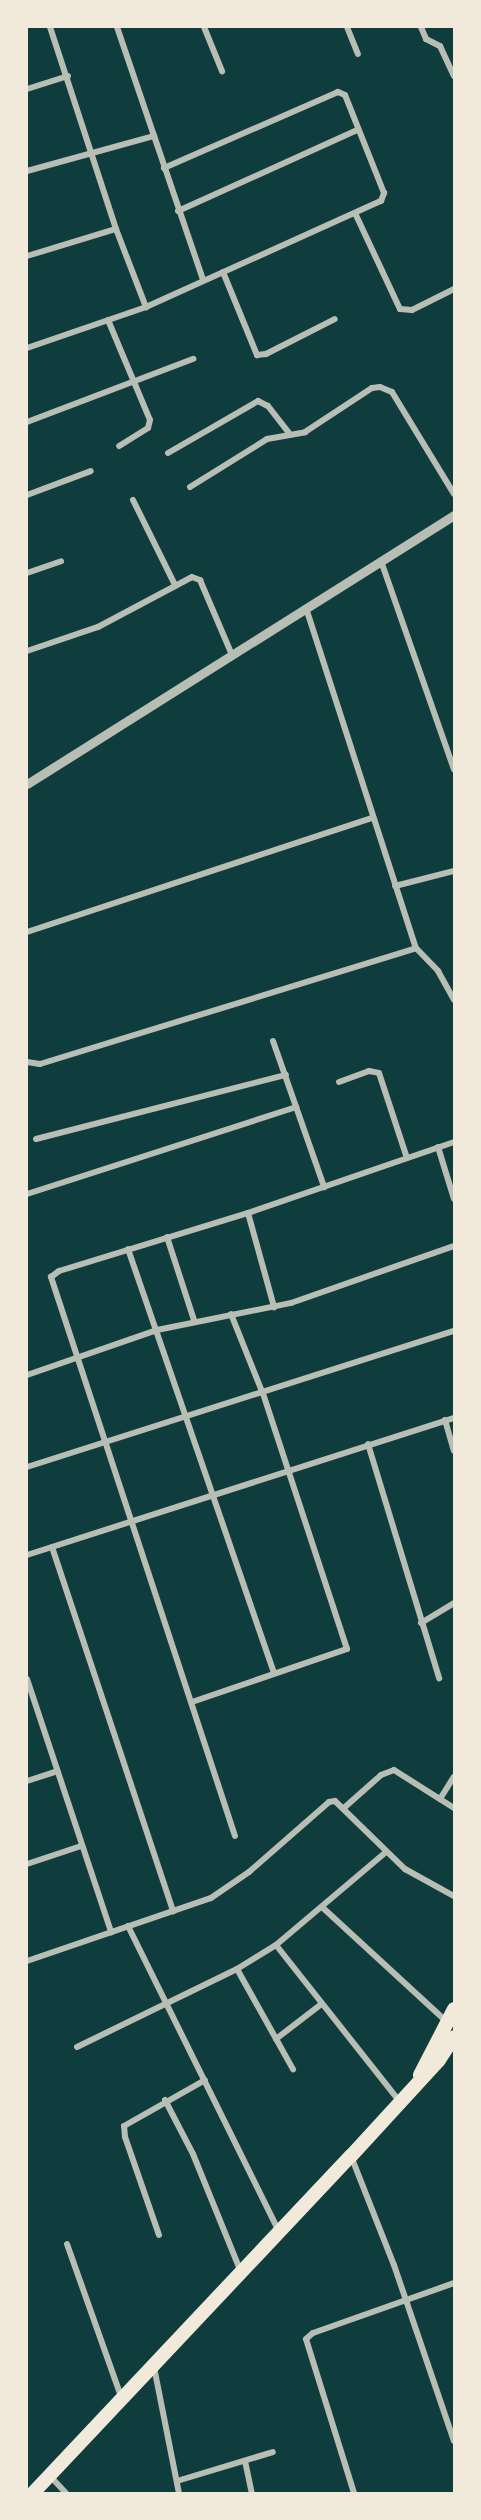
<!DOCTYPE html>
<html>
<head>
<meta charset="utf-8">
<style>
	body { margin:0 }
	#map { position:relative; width:481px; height:2520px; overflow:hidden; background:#0f3d3e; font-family:"DM Sans",sans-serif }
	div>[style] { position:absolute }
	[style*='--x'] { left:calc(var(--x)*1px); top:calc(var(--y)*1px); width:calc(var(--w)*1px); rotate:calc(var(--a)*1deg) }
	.minor>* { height:6px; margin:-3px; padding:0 3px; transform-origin:3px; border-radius:3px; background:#b8beb3 }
	.tertiary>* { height:9px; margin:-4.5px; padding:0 4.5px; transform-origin:4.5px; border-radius:4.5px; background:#b8beb3 }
	.trunk>* { height:14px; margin:-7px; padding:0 7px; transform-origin:7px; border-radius:7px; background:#f1e9da }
	span { translate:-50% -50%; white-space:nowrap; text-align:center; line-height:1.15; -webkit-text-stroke:6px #f1e9da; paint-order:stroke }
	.frame { position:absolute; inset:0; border:28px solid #f1e9da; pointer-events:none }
</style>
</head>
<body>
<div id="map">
	<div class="minor">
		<i style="--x:50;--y:27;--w:213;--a:71.9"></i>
		<i style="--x:116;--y:229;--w:84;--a:69"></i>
		<i style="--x:117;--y:27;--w:267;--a:71.2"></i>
		<i style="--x:204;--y:27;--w:48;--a:67.8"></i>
		<i style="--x:347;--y:27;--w:29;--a:68"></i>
		<i style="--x:421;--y:27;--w:13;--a:67"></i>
		<i style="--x:426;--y:39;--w:16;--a:27"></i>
		<i style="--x:440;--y:46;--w:33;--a:65"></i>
		<i style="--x:27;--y:89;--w:43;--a:-17.6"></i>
		<i style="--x:27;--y:171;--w:132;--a:-15.4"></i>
		<i style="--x:178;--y:211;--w:196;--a:-24.3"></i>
		<i style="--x:355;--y:213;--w:106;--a:64.9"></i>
		<i style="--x:400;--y:309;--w:12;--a:5"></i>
		<i style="--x:412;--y:310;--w:47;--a:-26.6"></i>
		<i style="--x:27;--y:256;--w:93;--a:-16.9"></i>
		<i style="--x:223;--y:272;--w:90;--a:67.7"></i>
		<i style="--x:257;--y:355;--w:9;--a:-6"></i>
		<i style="--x:266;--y:354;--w:77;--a:-26.9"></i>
		<i style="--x:108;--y:320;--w:108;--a:67.2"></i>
		<i style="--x:150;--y:420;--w:8;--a:104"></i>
		<i style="--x:148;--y:428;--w:34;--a:148"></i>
		<i style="--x:27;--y:348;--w:126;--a:-19"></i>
		<i style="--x:146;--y:307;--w:258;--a:-24.3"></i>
		<i style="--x:381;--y:201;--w:9;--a:-69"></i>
		<i style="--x:384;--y:193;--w:105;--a:-111.7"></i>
		<i style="--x:345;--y:95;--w:8;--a:-157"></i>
		<i style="--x:338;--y:92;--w:190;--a:156.4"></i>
		<i style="--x:27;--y:422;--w:178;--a:-20.8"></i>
		<i style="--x:168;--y:453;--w:104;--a:-30"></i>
		<i style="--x:258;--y:401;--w:11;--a:27"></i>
		<i style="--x:268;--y:406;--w:34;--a:52"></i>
		<i style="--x:190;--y:487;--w:91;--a:-31.9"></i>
		<i style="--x:267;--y:439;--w:39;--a:-10"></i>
		<i style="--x:305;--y:432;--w:80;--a:-33.3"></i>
		<i style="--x:372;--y:388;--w:8;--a:-7"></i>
		<i style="--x:380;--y:387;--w:13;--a:23"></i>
		<i style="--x:392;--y:392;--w:119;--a:58.7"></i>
		<i style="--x:27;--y:495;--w:68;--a:-20.6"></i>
		<i style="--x:133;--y:500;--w:95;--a:63.7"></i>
		<i style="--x:381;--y:561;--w:221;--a:70.7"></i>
		<i style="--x:27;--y:573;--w:36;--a:-19"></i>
		<i style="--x:306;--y:608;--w:357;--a:72.1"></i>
		<i style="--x:416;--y:948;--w:32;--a:46"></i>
		<i style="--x:438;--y:971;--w:33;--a:61"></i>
		<i style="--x:27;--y:651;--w:75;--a:-18.7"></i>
		<i style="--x:98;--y:627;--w:106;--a:-28"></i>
		<i style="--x:192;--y:577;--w:9;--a:21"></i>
		<i style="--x:200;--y:580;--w:82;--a:66.9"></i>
		<i style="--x:395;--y:886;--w:61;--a:-14.3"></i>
		<i style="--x:27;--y:932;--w:362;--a:-18.3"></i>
		<i style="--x:273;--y:1041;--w:155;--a:70.7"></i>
		<i style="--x:27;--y:1062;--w:13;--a:9"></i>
		<i style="--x:40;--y:1064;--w:393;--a:-17.1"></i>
		<i style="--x:339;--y:1082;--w:32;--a:-20"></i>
		<i style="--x:369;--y:1071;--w:10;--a:11"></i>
		<i style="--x:379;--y:1073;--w:89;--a:71.8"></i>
		<i style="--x:36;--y:1139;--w:258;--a:-14.4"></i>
		<i style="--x:438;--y:1147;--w:54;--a:72.9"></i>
		<i style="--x:27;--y:1194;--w:283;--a:-17.9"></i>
		<i style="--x:248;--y:1213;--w:98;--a:74.5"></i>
		<i style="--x:167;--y:1237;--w:87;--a:72"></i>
		<i style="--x:128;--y:1249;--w:448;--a:71"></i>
		<i style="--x:27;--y:1375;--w:138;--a:-19.1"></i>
		<i style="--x:157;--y:1330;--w:137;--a:-11.4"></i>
		<i style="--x:291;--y:1303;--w:173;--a:-19.3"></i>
		<i style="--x:445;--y:1420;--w:32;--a:74"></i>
		<i style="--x:368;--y:1444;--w:245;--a:73.1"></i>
		<i style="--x:27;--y:1467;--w:448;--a:-17.7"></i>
		<i style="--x:52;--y:1547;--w:384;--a:71.6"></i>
		<i style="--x:27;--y:1555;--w:448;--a:-17.8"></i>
		<i style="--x:421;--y:1623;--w:39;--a:-31"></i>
		<i style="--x:27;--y:1679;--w:267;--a:71.6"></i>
		<i style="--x:192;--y:1702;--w:164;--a:-18.9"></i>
		<i style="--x:347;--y:1649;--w:268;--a:-108.2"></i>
		<i style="--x:263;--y:1394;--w:86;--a:-111.8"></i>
		<i style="--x:27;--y:1781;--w:32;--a:-18"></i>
		<i style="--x:440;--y:1799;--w:26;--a:-58"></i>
		<i style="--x:345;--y:1807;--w:48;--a:-41.6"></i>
		<i style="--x:381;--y:1775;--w:14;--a:-21"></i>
		<i style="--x:394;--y:1770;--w:71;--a:32.3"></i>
		<i style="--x:235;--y:1836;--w:589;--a:-108.22"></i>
		<i style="--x:51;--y:1277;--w:10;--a:-37"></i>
		<i style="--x:59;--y:1271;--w:198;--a:-17.1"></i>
		<i style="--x:248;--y:1213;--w:218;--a:-19"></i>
		<i style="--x:27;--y:1864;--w:57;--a:-18.4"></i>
		<i style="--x:322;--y:1907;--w:168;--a:42.6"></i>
		<i style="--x:128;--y:1926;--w:340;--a:63.7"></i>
		<i style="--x:276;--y:1945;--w:199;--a:51.7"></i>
		<i style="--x:27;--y:1961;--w:194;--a:-18.9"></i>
		<i style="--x:211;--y:1898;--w:46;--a:-34.4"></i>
		<i style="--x:249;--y:1872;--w:106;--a:-41.2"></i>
		<i style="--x:329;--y:1802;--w:6;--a:-9"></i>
		<i style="--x:335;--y:1801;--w:98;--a:44.2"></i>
		<i style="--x:405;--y:1869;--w:56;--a:28.9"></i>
		<i style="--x:237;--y:1969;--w:115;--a:60.8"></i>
		<i style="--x:276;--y:2039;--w:56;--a:-37.7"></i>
		<i style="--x:77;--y:2047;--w:178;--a:-26"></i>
		<i style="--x:237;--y:1969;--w:46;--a:-31.6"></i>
		<i style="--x:276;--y:1945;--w:144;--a:-40.2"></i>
		<i style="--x:165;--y:2100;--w:61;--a:62.6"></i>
		<i style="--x:193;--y:2154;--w:127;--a:67.9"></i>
		<i style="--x:351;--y:2156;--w:117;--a:68.5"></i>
		<i style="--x:394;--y:2265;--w:186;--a:71.2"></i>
		<i style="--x:159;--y:2235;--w:104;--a:-109.1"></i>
		<i style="--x:125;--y:2137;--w:11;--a:-95"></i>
		<i style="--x:124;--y:2126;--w:93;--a:-29.6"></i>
		<i style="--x:67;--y:2244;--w:164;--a:70.5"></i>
		<i style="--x:154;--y:2367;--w:128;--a:78.8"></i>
		<i style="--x:245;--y:2461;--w:33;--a:78"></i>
		<i style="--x:50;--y:2476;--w:23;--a:47"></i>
		<i style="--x:177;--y:2481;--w:100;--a:-16.8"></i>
		<i style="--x:354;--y:2493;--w:161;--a:-107.3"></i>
		<i style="--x:306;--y:2339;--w:9;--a:-41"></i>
		<i style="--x:313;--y:2333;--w:150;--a:-19.5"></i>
	</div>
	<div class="tertiary">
		<i style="--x:27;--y:784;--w:505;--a:-32.21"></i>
	</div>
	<div class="trunk">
		<i style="--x:420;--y:2075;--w:74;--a:-62.7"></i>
		<i style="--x:33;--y:2493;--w:463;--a:-46.7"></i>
		<i style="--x:351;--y:2156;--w:130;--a:-47.5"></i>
		<i style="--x:439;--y:2060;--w:27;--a:-57"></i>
	</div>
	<div class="frame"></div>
</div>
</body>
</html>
